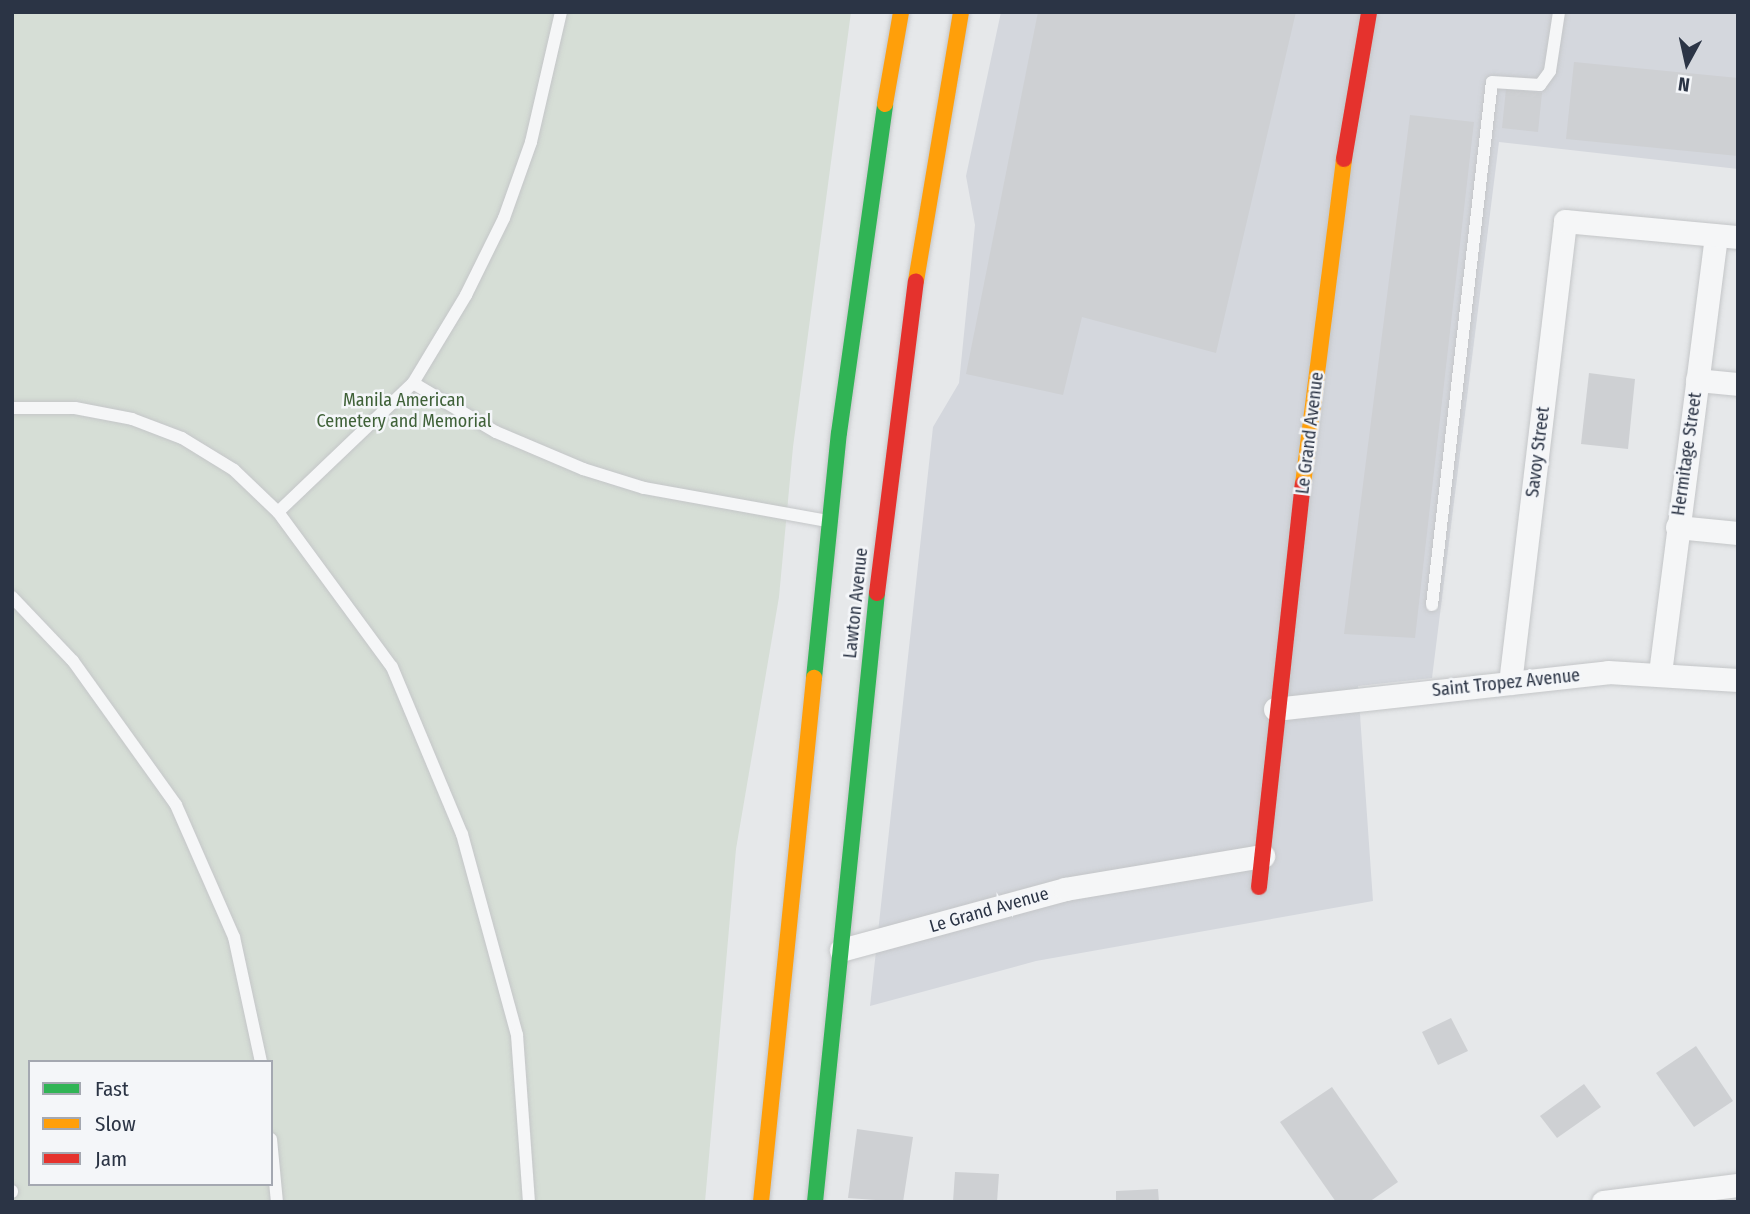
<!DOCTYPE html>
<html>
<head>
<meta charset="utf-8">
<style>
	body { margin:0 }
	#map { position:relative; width:1750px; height:1214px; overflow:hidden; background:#e6e8ea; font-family:"Fira Sans Condensed",sans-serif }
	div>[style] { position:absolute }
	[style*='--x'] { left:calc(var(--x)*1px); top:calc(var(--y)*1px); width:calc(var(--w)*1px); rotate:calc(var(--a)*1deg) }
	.built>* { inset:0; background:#d4d7dd }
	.green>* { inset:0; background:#d6ded6 }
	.building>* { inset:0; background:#ced0d3 }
	.roads { filter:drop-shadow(0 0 2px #c4c6c8) drop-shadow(0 0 2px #c4c6c8) }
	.lane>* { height:12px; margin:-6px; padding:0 6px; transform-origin:6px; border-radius:6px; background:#f5f6f7 }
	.street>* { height:23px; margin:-11.5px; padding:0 11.5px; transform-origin:11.5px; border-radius:11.5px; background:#f5f6f7 }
	.fast>* { height:16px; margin:-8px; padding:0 8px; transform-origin:8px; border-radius:8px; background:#30b455 }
	.slow>* { height:16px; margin:-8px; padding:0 8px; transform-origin:8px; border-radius:8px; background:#ff9f0a }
	.jam>* { height:16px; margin:-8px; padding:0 8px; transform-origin:8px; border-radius:8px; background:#e5322d }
	span { translate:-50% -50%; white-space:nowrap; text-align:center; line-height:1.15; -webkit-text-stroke:5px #f4f6f9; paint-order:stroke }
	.park-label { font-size:18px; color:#3f6138 }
	.street-label { font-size:18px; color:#2b3445 }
	.frame { position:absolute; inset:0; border:14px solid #2b3445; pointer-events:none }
	.legend { position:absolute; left:28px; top:1060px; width:245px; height:126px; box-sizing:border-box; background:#f4f6f9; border:2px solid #a4a8b1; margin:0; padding:9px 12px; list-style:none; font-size:21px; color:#2b3445 }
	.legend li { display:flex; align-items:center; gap:14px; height:35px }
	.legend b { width:35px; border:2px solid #a4a8b1 }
	.north { position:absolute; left:1652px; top:28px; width:70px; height:70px; -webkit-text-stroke:5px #f4f6f9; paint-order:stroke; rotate:188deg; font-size:19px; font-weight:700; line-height:28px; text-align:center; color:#2b3445 }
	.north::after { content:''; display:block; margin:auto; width:24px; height:32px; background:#2b3445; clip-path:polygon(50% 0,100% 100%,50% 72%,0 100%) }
</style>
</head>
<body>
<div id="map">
	<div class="built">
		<i style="clip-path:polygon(1001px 12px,1738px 12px,1738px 169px,1499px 142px,1432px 678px,1358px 686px,1373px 901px,1036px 961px,870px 1006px,933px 427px,959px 383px,975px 225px,966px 176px)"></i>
	</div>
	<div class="green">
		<i style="clip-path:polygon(evenodd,12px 12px,851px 12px,793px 447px,779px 597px,736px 849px,705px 1202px,12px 1202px,12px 12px,30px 1062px,271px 1062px,271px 1184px,30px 1184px,30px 1062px)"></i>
	</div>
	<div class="building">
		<i style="clip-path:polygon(1038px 12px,1296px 12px,1216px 353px,1082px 317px,1063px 395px,966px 374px)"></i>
		<i style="clip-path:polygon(1574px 62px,1738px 78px,1738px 156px,1566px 139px)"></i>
		<i style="clip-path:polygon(1506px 89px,1542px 93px,1538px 132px,1502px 128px)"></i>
		<i style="clip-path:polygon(1410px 115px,1474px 122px,1415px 638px,1344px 634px)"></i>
		<i style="clip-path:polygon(1589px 373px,1635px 379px,1628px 449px,1581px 444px)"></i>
		<i style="clip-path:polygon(1451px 1018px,1468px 1051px,1438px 1065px,1422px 1032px)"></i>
		<i style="clip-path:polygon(1696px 1046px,1733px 1101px,1694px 1127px,1656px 1073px)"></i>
		<i style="clip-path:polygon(1584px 1084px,1601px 1107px,1557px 1138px,1540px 1116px)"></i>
		<i style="clip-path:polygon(1332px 1087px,1398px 1182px,1369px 1202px,1336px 1202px,1280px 1122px)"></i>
		<i style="clip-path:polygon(857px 1129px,913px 1137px,903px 1202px,848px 1198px)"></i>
		<i style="clip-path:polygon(955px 1172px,999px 1174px,997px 1202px,953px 1202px)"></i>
		<i style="clip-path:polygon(1158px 1189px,1159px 1202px,1116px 1202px,1116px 1191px)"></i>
	</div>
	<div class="roads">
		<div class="lane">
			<i style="--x:413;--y:383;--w:96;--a:30.6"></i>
			<i style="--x:496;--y:432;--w:95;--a:23"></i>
			<i style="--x:583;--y:469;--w:64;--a:17.3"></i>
			<i style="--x:644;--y:488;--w:186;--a:10.2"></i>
			<i style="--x:12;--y:408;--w:63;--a:0"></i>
			<i style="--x:75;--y:408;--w:58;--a:10.9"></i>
			<i style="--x:132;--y:419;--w:53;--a:20.8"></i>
			<i style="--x:182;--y:438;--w:61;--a:31.6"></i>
			<i style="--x:234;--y:470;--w:61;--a:43.7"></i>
			<i style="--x:278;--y:512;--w:192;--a:53.7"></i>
			<i style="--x:392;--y:667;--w:181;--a:67.3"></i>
			<i style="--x:462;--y:834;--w:208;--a:74.7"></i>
			<i style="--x:517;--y:1035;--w:167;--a:85.9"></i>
			<i style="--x:278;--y:512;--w:187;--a:-43.7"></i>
			<i style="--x:413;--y:383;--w:103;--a:-58.9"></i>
			<i style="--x:466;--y:295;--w:86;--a:-63.7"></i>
			<i style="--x:504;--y:218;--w:81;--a:-70.4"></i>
			<i style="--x:531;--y:142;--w:133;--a:-77"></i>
			<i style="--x:12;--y:597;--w:88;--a:46.4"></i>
			<i style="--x:73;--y:661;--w:177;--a:54.4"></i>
			<i style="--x:176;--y:805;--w:144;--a:66.3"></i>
			<i style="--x:234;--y:937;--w:128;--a:77.8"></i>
			<i style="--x:1432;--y:605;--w:526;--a:-83.46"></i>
			<i style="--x:1492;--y:82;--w:48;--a:3.6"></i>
			<i style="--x:1540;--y:85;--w:17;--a:-54"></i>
			<i style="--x:1550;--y:71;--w:60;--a:-81.3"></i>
			<i style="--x:271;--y:1139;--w:63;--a:84.6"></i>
			<i style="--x:12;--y:1191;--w:1;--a:90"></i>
		</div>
		<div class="street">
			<i style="--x:1697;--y:380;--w:41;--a:5.6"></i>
			<i style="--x:1677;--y:527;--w:61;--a:5.6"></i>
			<i style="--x:1660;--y:673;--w:441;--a:-82.7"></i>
			<i style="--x:1510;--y:683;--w:465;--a:-83.2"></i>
			<i style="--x:1565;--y:221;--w:174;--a:5.3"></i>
			<i style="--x:1275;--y:709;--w:335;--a:-6.3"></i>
			<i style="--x:1608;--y:672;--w:130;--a:3.5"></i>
			<i style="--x:841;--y:950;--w:232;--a:-15.2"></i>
			<i style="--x:1065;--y:889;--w:201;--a:-9.5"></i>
			<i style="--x:1603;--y:1202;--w:136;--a:-7.2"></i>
		</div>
		<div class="fast">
			<i style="--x:814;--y:678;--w:246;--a:-84.2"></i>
			<i style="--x:839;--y:433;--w:332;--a:-82"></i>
			<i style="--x:815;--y:1202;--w:612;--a:-84.19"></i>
		</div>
		<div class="slow">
			<i style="--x:885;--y:104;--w:93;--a:-80.1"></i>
			<i style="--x:916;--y:281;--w:273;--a:-80.5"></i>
			<i style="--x:1303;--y:484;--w:328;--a:-82.8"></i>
			<i style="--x:761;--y:1202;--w:527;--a:-84.22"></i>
		</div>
		<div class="jam">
			<i style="--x:1344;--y:159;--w:149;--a:-80.3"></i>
			<i style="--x:877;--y:593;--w:314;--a:-82.9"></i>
			<i style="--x:1259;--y:887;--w:405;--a:-83.8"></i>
		</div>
	</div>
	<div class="park-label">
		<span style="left:404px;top:411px">Manila American<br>Cemetery and Memorial</span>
	</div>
	<div class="street-label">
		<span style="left:1310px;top:433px;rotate:-83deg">Le Grand Avenue</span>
		<span style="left:1538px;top:452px;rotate:-83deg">Savoy Street</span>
		<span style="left:1687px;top:454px;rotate:-82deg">Hermitage Street</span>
		<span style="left:856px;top:603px;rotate:-84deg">Lawton Avenue</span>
		<span style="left:1506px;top:683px;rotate:-6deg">Saint Tropez Avenue</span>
		<span style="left:989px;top:910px;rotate:-16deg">Le Grand Avenue</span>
	</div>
	<div class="frame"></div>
	<ul class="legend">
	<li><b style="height:9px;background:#30b455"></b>Fast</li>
	<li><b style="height:9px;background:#ff9f0a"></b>Slow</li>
	<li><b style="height:9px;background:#e5322d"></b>Jam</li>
	</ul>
	<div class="north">N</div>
</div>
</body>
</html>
